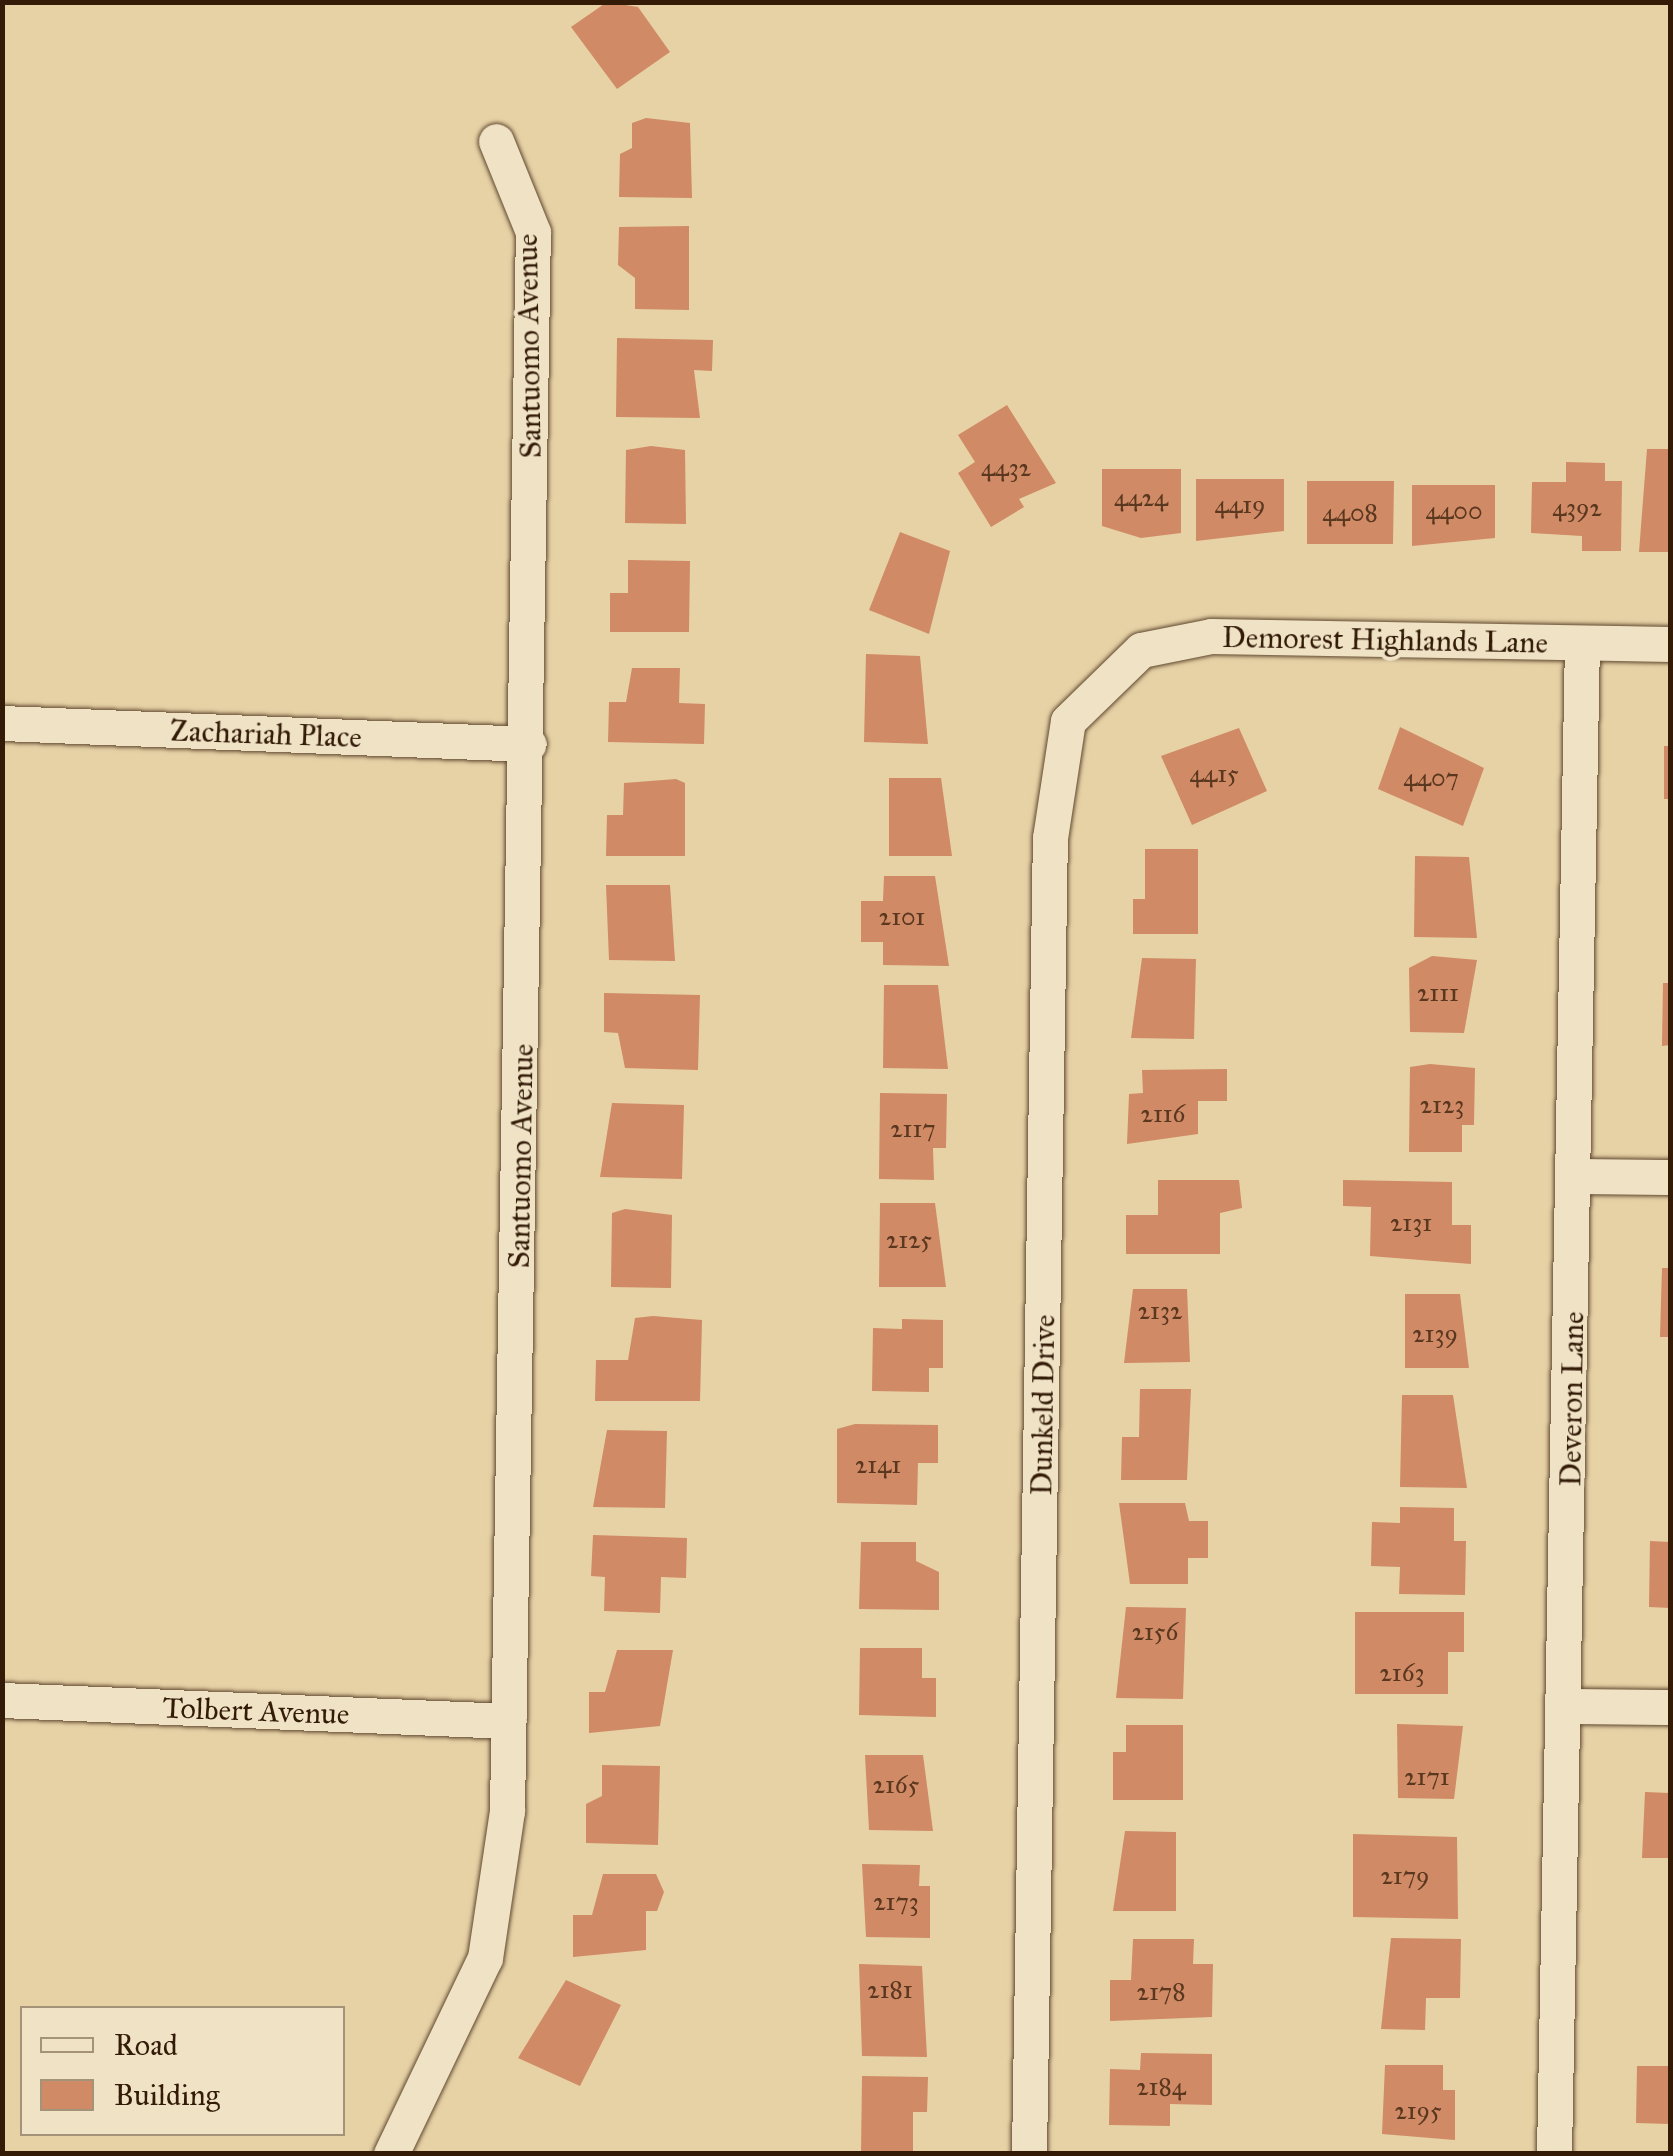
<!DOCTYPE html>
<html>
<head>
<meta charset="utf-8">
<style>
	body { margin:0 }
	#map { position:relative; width:1673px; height:2156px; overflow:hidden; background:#e7d2a6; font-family:"IM FELL Great Primer",serif }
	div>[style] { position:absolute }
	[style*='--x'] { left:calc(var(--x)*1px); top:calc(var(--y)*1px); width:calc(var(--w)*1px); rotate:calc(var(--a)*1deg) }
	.building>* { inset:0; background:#d08a65 }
	.roads { filter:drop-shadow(0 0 2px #604930) drop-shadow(0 0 2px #604930) }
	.minor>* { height:35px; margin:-17.5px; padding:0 17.5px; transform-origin:17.5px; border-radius:17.5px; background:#efe2c5 }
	span { translate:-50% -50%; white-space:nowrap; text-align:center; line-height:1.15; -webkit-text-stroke:8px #efe2c5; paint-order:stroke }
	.number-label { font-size:25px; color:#5a371f }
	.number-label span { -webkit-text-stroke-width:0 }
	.street-label { font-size:30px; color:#331b08 }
	.frame { position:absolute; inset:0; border:5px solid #331b08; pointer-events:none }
	.legend { position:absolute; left:20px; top:2006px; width:325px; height:130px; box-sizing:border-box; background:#efe2c5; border:2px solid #a49279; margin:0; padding:12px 18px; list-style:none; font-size:30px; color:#331b08 }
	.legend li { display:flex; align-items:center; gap:20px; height:50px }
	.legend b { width:50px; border:2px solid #a49279 }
</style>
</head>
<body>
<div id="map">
	<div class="building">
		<i style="clip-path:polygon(607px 2px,638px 7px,670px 52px,617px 89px,571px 27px)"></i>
		<i style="clip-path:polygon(646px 118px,690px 123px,692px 198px,619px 197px,620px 154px,632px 148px,632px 123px)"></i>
		<i style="clip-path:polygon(689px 226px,689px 310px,635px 309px,635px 278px,618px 265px,619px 227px)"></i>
		<i style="clip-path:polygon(617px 338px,713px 340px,712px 371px,694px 370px,700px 418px,616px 417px)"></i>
		<i style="clip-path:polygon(1007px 405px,1056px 483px,1019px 499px,1024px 507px,991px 527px,958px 473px,975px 462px,958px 435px)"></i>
		<i style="clip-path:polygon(651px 446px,685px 450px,686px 524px,625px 523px,626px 450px)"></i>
		<i style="clip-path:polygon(1647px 449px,1670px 449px,1670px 552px,1639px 552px)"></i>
		<i style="clip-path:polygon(1566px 462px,1605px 463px,1605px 481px,1622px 481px,1621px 551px,1582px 551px,1582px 536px,1531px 533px,1532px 482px,1566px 482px)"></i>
		<i style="clip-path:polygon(1102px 469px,1181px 469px,1181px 533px,1141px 538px,1102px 526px)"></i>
		<i style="clip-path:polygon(1196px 479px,1284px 479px,1284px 531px,1196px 541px)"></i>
		<i style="clip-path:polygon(1307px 481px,1394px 481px,1393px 544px,1307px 544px)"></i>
		<i style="clip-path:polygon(1412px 485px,1495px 485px,1495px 538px,1412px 546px)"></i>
		<i style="clip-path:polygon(900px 532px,950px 551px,929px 634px,869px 610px)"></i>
		<i style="clip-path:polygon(628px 560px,690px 561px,689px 632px,610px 632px,610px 593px,628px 593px)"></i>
		<i style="clip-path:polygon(866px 654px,920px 656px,928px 744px,864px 742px)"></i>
		<i style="clip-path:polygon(632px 668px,680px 668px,679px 703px,705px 704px,704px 744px,608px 742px,609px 702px,626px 702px)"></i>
		<i style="clip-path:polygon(1400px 727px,1484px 768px,1463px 826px,1378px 789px)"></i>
		<i style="clip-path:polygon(1239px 728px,1267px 791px,1192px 825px,1161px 756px)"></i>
		<i style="clip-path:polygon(1664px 746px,1670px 746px,1670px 799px,1664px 799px)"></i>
		<i style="clip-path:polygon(889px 778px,941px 778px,952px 856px,889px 856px)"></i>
		<i style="clip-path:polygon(676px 779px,685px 783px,685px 856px,606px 856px,607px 815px,623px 815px,624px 783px)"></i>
		<i style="clip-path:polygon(1145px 849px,1198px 849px,1198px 934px,1133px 934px,1133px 899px,1145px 899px)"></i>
		<i style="clip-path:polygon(1415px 856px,1469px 857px,1477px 938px,1414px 937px)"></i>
		<i style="clip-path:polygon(884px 876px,935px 876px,949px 966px,883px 965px,883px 942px,861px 942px,861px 901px,883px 901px)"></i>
		<i style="clip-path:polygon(606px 885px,670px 885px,675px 961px,609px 960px)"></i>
		<i style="clip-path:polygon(1432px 956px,1477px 960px,1464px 1033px,1410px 1032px,1409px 968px)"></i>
		<i style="clip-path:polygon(1142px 958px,1196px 959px,1194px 1039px,1131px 1038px)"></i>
		<i style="clip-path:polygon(1663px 983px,1670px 983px,1670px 1045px,1662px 1046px)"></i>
		<i style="clip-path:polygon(884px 985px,938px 985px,948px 1069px,883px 1068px)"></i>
		<i style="clip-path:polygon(604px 993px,700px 995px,698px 1070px,625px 1068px,618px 1033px,604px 1032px)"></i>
		<i style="clip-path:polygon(1430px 1064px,1475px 1068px,1474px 1125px,1462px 1125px,1462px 1152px,1409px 1152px,1410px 1067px)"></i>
		<i style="clip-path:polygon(1227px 1069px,1227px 1101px,1198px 1101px,1198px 1134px,1127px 1144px,1129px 1094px,1143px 1093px,1142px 1070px)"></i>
		<i style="clip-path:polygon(880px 1093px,947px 1094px,946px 1148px,933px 1148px,934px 1180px,879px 1179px)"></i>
		<i style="clip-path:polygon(612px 1103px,684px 1105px,682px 1179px,600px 1177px)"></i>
		<i style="clip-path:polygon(1158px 1180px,1239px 1180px,1242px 1208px,1220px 1213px,1220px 1254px,1126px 1254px,1126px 1215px,1158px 1215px)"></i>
		<i style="clip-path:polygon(1343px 1180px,1452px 1182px,1452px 1225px,1471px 1225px,1471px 1264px,1370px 1256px,1371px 1207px,1343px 1206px)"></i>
		<i style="clip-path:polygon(880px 1203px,935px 1203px,946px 1287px,879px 1287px)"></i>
		<i style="clip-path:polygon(625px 1209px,672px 1215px,671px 1288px,611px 1287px,612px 1213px)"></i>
		<i style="clip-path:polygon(1662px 1268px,1670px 1268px,1670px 1337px,1660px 1337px)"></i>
		<i style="clip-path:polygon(1133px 1289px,1187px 1289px,1190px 1362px,1124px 1363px)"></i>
		<i style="clip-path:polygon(1405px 1294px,1460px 1294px,1469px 1368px,1405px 1368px)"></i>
		<i style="clip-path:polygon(653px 1316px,702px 1320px,700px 1401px,595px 1401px,596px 1360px,628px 1360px,635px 1318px)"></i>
		<i style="clip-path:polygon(902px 1319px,943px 1320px,943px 1368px,929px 1368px,929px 1392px,872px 1391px,873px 1328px,902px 1329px)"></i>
		<i style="clip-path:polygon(1140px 1389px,1191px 1389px,1187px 1480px,1121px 1480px,1122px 1437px,1139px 1437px)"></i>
		<i style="clip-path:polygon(1402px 1395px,1453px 1395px,1467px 1488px,1400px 1487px)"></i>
		<i style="clip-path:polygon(855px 1424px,938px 1425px,938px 1463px,918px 1463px,917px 1505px,837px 1503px,837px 1429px)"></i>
		<i style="clip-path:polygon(607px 1430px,667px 1431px,665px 1508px,593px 1507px)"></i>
		<i style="clip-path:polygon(1119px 1503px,1185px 1503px,1189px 1521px,1208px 1521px,1208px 1558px,1188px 1558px,1188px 1584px,1130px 1584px)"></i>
		<i style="clip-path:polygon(1400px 1507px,1454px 1508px,1454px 1541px,1466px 1541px,1465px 1595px,1399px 1594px,1400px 1567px,1371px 1566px,1372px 1522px,1400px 1523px)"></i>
		<i style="clip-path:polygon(593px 1535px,687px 1538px,686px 1578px,661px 1577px,660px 1613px,604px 1611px,605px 1577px,591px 1576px)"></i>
		<i style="clip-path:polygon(1650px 1541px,1670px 1542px,1670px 1608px,1649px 1607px)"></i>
		<i style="clip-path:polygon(861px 1542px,916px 1542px,916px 1561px,939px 1572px,939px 1610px,859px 1609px)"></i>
		<i style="clip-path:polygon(1126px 1607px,1186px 1608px,1183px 1699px,1116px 1698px)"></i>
		<i style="clip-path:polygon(1355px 1612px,1464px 1612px,1464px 1652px,1448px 1652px,1448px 1694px,1355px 1694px)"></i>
		<i style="clip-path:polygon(860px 1648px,922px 1648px,922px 1678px,936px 1678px,936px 1717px,859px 1715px)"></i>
		<i style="clip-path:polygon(617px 1650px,673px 1650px,660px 1726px,589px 1733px,589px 1692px,605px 1692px)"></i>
		<i style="clip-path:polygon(1397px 1724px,1463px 1726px,1454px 1799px,1398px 1798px)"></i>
		<i style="clip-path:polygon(1126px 1725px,1183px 1725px,1183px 1800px,1113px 1800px,1113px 1752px,1126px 1752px)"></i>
		<i style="clip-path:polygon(865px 1755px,923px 1755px,933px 1831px,869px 1830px)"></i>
		<i style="clip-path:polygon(602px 1765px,660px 1766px,658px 1845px,586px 1843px,586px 1804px,602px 1796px)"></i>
		<i style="clip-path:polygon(1645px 1792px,1670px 1793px,1670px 1858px,1642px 1858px)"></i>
		<i style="clip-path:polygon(1125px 1831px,1176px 1832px,1176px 1911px,1113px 1911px)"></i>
		<i style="clip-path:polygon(1353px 1834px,1457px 1837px,1458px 1919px,1353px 1917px)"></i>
		<i style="clip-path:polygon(862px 1864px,920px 1865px,919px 1886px,930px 1886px,930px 1938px,866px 1937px)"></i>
		<i style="clip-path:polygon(603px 1874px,656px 1874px,664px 1892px,657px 1911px,646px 1911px,646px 1950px,573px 1957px,573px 1915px,592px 1915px)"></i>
		<i style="clip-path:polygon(1391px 1938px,1461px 1939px,1460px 1998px,1426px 1998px,1425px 2030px,1381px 2029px)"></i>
		<i style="clip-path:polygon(1133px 1939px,1194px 1939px,1193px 1964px,1213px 1964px,1212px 2017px,1110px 2021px,1110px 1980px,1131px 1980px)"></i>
		<i style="clip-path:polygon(859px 1964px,922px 1966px,927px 2057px,862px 2056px)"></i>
		<i style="clip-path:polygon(566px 1980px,621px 2005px,580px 2086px,518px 2058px)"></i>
		<i style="clip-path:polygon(1141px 2053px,1212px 2054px,1212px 2105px,1170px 2104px,1170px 2126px,1109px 2125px,1110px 2069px,1140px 2070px)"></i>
		<i style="clip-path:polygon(1385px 2065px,1443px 2065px,1443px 2090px,1455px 2090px,1455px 2140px,1382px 2134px)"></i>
		<i style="clip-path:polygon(1637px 2066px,1670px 2066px,1670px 2124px,1636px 2123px)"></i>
		<i style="clip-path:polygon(862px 2076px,928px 2077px,927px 2112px,913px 2112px,913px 2154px,861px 2154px)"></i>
	</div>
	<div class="roads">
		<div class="minor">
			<i style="--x:2;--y:723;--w:527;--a:2.28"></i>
			<i style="--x:1574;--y:1176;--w:96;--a:0.6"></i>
			<i style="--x:2;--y:1700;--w:507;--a:2.37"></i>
			<i style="--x:1567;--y:1706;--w:103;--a:0.6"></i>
			<i style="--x:391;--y:2154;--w:217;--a:-64.4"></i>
			<i style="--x:485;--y:1958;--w:149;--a:-81.5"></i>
			<i style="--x:507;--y:1811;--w:1579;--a:-89.06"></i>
			<i style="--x:533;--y:232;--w:98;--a:-112.1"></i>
			<i style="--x:1029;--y:2154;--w:1316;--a:-89.09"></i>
			<i style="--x:1050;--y:838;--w:118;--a:-81.3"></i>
			<i style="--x:1068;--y:721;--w:102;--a:-44.2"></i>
			<i style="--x:1141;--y:650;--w:71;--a:-11.3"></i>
			<i style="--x:1211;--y:636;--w:459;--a:1"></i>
			<i style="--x:1554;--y:2154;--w:1510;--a:-88.94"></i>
		</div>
	</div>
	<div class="number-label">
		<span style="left:1006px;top:468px">4432</span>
		<span style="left:1141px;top:498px">4424</span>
		<span style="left:1240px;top:505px">4419</span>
		<span style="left:1577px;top:508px">4392</span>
		<span style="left:1454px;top:511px">4400</span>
		<span style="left:1350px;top:513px">4408</span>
		<span style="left:1214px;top:774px">4415</span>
		<span style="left:1431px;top:778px">4407</span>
		<span style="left:902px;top:917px">2101</span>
		<span style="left:1438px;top:993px">2111</span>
		<span style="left:1442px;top:1105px">2123</span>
		<span style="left:1163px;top:1114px">2116</span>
		<span style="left:913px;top:1129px">2117</span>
		<span style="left:1411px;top:1223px">2131</span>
		<span style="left:909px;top:1240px">2125</span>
		<span style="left:1160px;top:1311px">2132</span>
		<span style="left:1435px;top:1334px">2139</span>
		<span style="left:878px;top:1465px">2141</span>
		<span style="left:1155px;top:1632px">2156</span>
		<span style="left:1402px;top:1673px">2163</span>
		<span style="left:1427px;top:1777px">2171</span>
		<span style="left:896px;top:1785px">2165</span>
		<span style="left:1405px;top:1876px">2179</span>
		<span style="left:896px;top:1902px">2173</span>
		<span style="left:890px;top:1990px">2181</span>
		<span style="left:1161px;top:1992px">2178</span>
		<span style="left:1161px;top:2087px">2184</span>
		<span style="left:1418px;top:2111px">2195</span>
	</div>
	<div class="street-label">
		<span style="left:529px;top:346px;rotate:-91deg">Santuomo Avenue</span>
		<span style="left:1385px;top:640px;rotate:1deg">Demorest Highlands Lane</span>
		<span style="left:266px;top:734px;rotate:2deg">Zachariah Place</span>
		<span style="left:521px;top:1156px;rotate:-89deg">Santuomo Avenue</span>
		<span style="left:1572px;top:1399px;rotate:-89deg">Deveron Lane</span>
		<span style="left:1043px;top:1405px;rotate:-89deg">Dunkeld Drive</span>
		<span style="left:256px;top:1711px;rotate:2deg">Tolbert Avenue</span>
	</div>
	<div class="frame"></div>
	<ul class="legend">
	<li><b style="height:12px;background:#efe2c5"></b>Road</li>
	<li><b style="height:28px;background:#d08a65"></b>Building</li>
	</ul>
</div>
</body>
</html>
